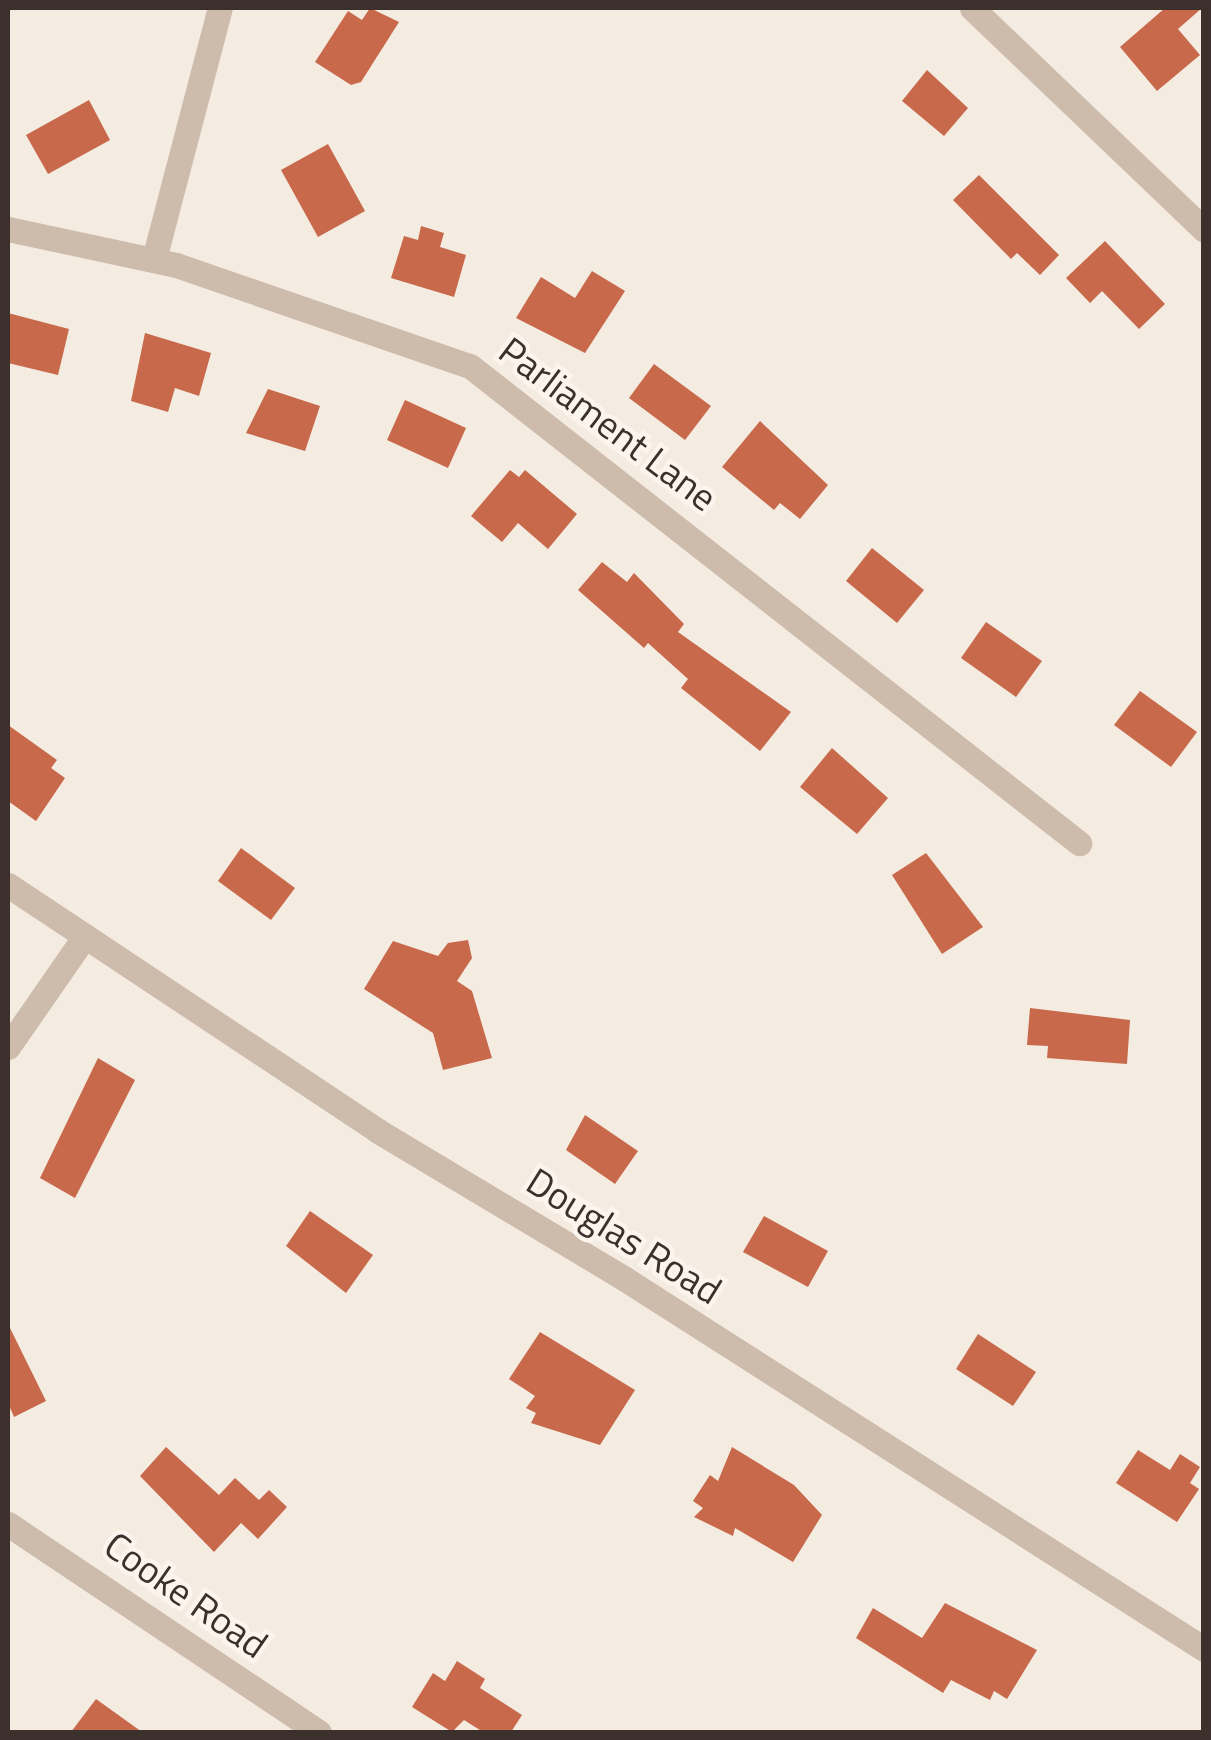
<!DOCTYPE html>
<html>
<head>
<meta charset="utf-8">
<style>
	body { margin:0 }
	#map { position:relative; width:1211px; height:1740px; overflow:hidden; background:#f4ebe1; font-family:"Titillium Web",sans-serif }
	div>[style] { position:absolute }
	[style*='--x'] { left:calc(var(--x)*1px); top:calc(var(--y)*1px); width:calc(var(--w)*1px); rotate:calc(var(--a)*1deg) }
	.building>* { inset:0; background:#c8694b }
	.minor>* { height:25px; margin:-12.5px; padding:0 12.5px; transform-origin:12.5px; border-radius:12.5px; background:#cdbbac }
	span { translate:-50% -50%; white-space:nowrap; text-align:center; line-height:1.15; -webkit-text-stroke:9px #fbf5ee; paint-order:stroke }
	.street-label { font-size:38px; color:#3b302b }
	.frame { position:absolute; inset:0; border:10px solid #3b302b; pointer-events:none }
</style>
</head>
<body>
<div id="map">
	<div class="building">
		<i style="clip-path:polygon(370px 8px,399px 22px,361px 82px,351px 85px,315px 62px,348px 11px,362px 20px)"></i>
		<i style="clip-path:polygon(1165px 8px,1202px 8px,1178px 29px,1200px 55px,1157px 91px,1120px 47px)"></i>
		<i style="clip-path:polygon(927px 70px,968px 108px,944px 136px,902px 101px)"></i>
		<i style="clip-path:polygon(89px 100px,110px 140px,48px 174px,26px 135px)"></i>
		<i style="clip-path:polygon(328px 144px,365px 211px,318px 237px,281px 170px)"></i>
		<i style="clip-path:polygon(979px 175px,1059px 255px,1040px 275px,1017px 253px,1011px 259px,953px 200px)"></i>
		<i style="clip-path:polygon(421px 226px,444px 233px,440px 247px,466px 255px,454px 297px,391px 278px,404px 236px,418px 240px)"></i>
		<i style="clip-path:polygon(1105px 241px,1165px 304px,1139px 329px,1102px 291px,1090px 303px,1066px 278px)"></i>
		<i style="clip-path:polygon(592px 271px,625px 291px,585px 353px,516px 318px,541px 277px,575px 298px)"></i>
		<i style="clip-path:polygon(8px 313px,69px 329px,58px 375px,8px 363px)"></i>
		<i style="clip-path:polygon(145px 333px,211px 353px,199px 396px,175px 388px,168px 412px,131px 401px)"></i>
		<i style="clip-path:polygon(654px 364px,711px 406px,685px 440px,629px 398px)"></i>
		<i style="clip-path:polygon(268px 389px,320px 406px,305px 451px,246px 433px)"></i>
		<i style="clip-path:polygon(405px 400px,466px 428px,448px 468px,387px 440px)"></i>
		<i style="clip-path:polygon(760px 421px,828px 485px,800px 519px,780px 503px,774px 510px,722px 467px)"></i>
		<i style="clip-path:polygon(510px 470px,519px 477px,525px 470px,577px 514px,548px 549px,518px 523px,502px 542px,471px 516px)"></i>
		<i style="clip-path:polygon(872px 548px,924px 590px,897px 623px,846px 581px)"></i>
		<i style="clip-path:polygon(602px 562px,627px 582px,634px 573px,684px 624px,678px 632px,791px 712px,760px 751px,681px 688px,688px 679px,648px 643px,644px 648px,578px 590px)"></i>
		<i style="clip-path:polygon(986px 622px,1042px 661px,1016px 697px,961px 658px)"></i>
		<i style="clip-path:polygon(1140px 691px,1197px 732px,1171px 767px,1114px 725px)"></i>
		<i style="clip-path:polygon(8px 725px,57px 760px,51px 768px,65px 778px,36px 821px,8px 801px)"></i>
		<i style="clip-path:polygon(832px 748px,888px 798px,857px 834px,800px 787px)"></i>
		<i style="clip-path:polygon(241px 848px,295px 888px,271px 920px,218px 881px)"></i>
		<i style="clip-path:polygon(926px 853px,983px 927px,942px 954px,892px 875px)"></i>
		<i style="clip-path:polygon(468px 940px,472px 958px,457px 981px,472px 991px,492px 1058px,443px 1070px,433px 1033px,364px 989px,393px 941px,438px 956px,448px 943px)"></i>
		<i style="clip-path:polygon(1030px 1008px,1130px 1020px,1127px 1064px,1047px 1058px,1048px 1046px,1027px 1045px)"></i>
		<i style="clip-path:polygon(98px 1058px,135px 1080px,75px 1198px,40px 1178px)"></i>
		<i style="clip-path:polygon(585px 1115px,638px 1151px,615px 1184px,566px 1150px)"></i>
		<i style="clip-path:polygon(310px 1211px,373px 1255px,346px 1293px,286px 1246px)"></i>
		<i style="clip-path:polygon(764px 1216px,828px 1251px,808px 1287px,743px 1252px)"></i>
		<i style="clip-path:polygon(8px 1324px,46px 1401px,14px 1417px,8px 1403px)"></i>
		<i style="clip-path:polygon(540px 1332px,635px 1390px,600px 1445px,531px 1423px,536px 1413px,526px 1408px,535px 1396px,509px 1379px)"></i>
		<i style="clip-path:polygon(978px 1334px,1036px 1372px,1013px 1406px,956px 1369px)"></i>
		<i style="clip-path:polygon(166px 1447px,219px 1495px,235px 1478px,259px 1500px,269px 1490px,287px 1507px,258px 1539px,241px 1523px,214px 1552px,140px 1476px)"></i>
		<i style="clip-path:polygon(732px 1447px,794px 1485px,822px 1515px,793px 1562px,735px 1528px,733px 1536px,694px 1517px,703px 1508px,693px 1501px,710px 1475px,718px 1481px)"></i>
		<i style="clip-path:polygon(1138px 1450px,1170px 1470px,1180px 1454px,1200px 1467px,1190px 1483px,1199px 1489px,1177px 1522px,1116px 1483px)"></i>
		<i style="clip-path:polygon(945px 1603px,1037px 1650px,1007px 1699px,994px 1691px,990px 1700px,951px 1680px,943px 1693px,856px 1638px,873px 1608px,922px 1638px)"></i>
		<i style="clip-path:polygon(457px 1661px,485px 1679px,480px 1688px,522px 1715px,511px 1732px,483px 1732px,464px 1720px,452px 1732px,412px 1707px,433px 1673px,445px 1681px)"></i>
		<i style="clip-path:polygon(96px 1699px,142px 1732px,71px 1732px)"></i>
	</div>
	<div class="minor">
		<i style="--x:972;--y:8;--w:321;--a:43.7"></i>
		<i style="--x:8;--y:229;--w:172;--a:12.1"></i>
		<i style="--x:176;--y:265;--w:311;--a:19"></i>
		<i style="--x:470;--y:366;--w:774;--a:38.07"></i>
		<i style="--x:154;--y:259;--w:260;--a:-75.3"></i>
		<i style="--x:8;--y:885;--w:444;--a:33.6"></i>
		<i style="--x:378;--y:1131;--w:288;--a:30.9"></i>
		<i style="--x:625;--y:1279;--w:687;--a:32.58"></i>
		<i style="--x:8;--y:1047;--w:135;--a:-55.3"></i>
		<i style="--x:8;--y:1524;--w:374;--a:33.8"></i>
	</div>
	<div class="street-label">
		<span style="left:608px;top:424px;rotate:37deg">Parliament Lane</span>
		<span style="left:624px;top:1236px;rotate:32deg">Douglas Road</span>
		<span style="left:186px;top:1595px;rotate:35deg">Cooke Road</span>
	</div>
	<div class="frame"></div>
</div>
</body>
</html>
